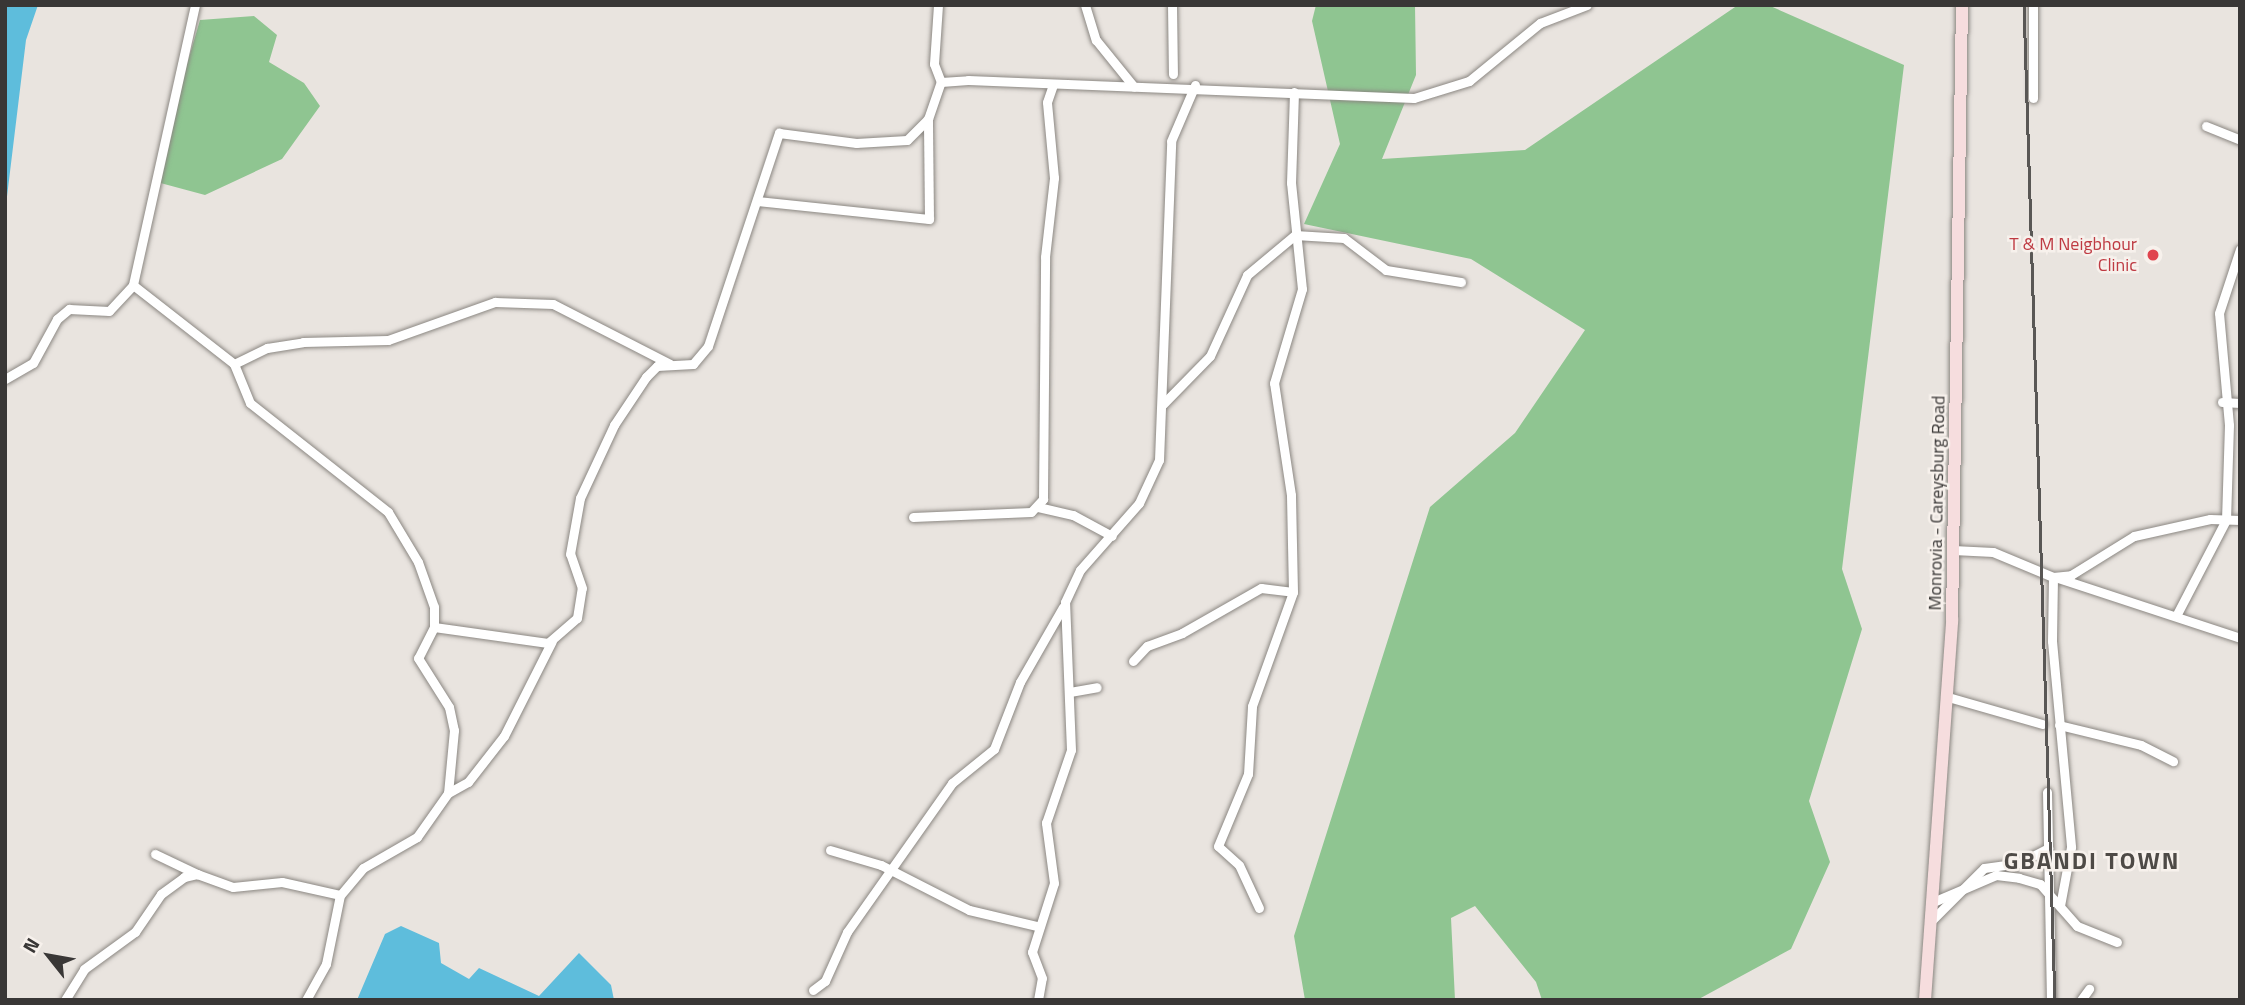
<!DOCTYPE html>
<html>
<head>
<meta charset="utf-8">
<style>
	body { margin:0 }
	#map { position:relative; width:2245px; height:1005px; overflow:hidden; background:#e9e4df; font-family:"Titillium Web",sans-serif }
	div>[style] { position:absolute }
	[style*='--x'] { left:calc(var(--x)*1px); top:calc(var(--y)*1px); width:calc(var(--w)*1px); rotate:calc(var(--a)*1deg) }
	.green>* { inset:0; background:#8fc591 }
	.water>* { inset:0; background:#5ebddc }
	.roads { filter:drop-shadow(0 0 2px #8b8782) drop-shadow(0 0 2px #8b8782) }
	.minor>* { height:9px; margin:-4.5px; padding:0 4.5px; transform-origin:4.5px; border-radius:4.5px; background:#fff }
	.secondary>* { height:12px; margin:-6px; padding:0 6px; transform-origin:6px; border-radius:6px; background:#f6ddde }
	.rail>* { height:2.5px; margin:-1.25px; padding:0 1.25px; transform-origin:1.25px; border-radius:1.25px; background:#595755 }
	.dots>* { width:19px; height:19px; translate:-50% -50%; box-sizing:border-box; border:4px solid #f7f1ec; border-radius:50% }
	span { translate:-50% -50%; white-space:nowrap; text-align:center; line-height:1.15; -webkit-text-stroke:5px #f7f1ec; paint-order:stroke }
	.health-label { font-size:18px; color:#be3a42 }
	.right { translate:-100% -50%; text-align:right }
	.street-label { font-size:18px; color:#393736 }
	.district-label { font-size:24px; color:#4e4a46; font-weight:700; letter-spacing:2px }
	.frame { position:absolute; inset:0; border:7px solid #393736; pointer-events:none }
	.north { position:absolute; left:14px; top:921px; width:70px; height:70px; -webkit-text-stroke:5px #f7f1ec; paint-order:stroke; rotate:301deg; font-size:19px; font-weight:700; line-height:28px; text-align:center; color:#393736 }
	.north::after { content:''; display:block; margin:auto; width:24px; height:32px; background:#393736; clip-path:polygon(50% 0,100% 100%,50% 72%,0 100%) }
</style>
</head>
<body>
<div id="map">
	<div class="green">
		<i style="clip-path:polygon(1316px 5px,1415px 5px,1416px 75px,1382px 159px,1525px 150px,1738px 5px,1768px 5px,1904px 65px,1842px 569px,1862px 629px,1809px 801px,1830px 862px,1791px 949px,1697px 1000px,1542px 1000px,1536px 982px,1475px 906px,1451px 918px,1455px 1000px,1305px 1000px,1294px 936px,1430px 507px,1515px 433px,1585px 330px,1471px 259px,1304px 224px,1340px 144px,1312px 21px)"></i>
		<i style="clip-path:polygon(254px 16px,277px 35px,269px 62px,304px 83px,320px 106px,282px 159px,205px 195px,153px 181px,200px 20px)"></i>
	</div>
	<div class="water">
		<i style="clip-path:polygon(5px 5px,38px 5px,26px 40px,5px 213px)"></i>
		<i style="clip-path:polygon(401px 926px,439px 943px,441px 963px,469px 979px,479px 968px,539px 996px,579px 953px,611px 985px,614px 1000px,357px 1000px,385px 934px)"></i>
	</div>
	<div class="roads">
		<div class="minor">
			<i style="--x:195;--y:5;--w:287;--a:102.5"></i>
			<i style="--x:133;--y:285;--w:128;--a:38"></i>
			<i style="--x:234;--y:364;--w:42;--a:67.7"></i>
			<i style="--x:250;--y:403;--w:176;--a:38.3"></i>
			<i style="--x:388;--y:512;--w:58;--a:59"></i>
			<i style="--x:418;--y:562;--w:48;--a:70.4"></i>
			<i style="--x:434;--y:607;--w:20;--a:90"></i>
			<i style="--x:434;--y:627;--w:35;--a:117"></i>
			<i style="--x:418;--y:658;--w:58;--a:57.7"></i>
			<i style="--x:449;--y:707;--w:24;--a:78"></i>
			<i style="--x:454;--y:730;--w:63;--a:95.4"></i>
			<i style="--x:448;--y:793;--w:54;--a:125.2"></i>
			<i style="--x:417;--y:837;--w:62;--a:150.1"></i>
			<i style="--x:363;--y:868;--w:35;--a:130"></i>
			<i style="--x:340;--y:895;--w:70;--a:101.5"></i>
			<i style="--x:326;--y:964;--w:41;--a:119.1"></i>
			<i style="--x:938;--y:5;--w:59;--a:93.9"></i>
			<i style="--x:934;--y:64;--w:19;--a:69"></i>
			<i style="--x:1085;--y:5;--w:37;--a:73"></i>
			<i style="--x:1096;--y:40;--w:60;--a:51"></i>
			<i style="--x:1172;--y:5;--w:69;--a:89.2"></i>
			<i style="--x:2033;--y:5;--w:93;--a:90"></i>
			<i style="--x:2206;--y:126;--w:37;--a:22"></i>
			<i style="--x:757;--y:201;--w:173;--a:6"></i>
			<i style="--x:929;--y:219;--w:100;--a:-90.6"></i>
			<i style="--x:234;--y:364;--w:37;--a:-26"></i>
			<i style="--x:267;--y:348;--w:36;--a:-9"></i>
			<i style="--x:303;--y:342;--w:85;--a:-1.3"></i>
			<i style="--x:388;--y:340;--w:114;--a:-19.6"></i>
			<i style="--x:495;--y:302;--w:58;--a:2"></i>
			<i style="--x:553;--y:304;--w:131;--a:27.1"></i>
			<i style="--x:5;--y:379;--w:32;--a:-30"></i>
			<i style="--x:33;--y:363;--w:50;--a:-61.4"></i>
			<i style="--x:57;--y:319;--w:16;--a:-40"></i>
			<i style="--x:69;--y:309;--w:40;--a:2.9"></i>
			<i style="--x:109;--y:311;--w:35;--a:-47"></i>
			<i style="--x:2222;--y:402;--w:18;--a:3"></i>
			<i style="--x:1163;--y:404;--w:67;--a:-45.6"></i>
			<i style="--x:1210;--y:356;--w:89;--a:-65.4"></i>
			<i style="--x:1247;--y:275;--w:62;--a:-39.8"></i>
			<i style="--x:1295;--y:235;--w:49;--a:3.5"></i>
			<i style="--x:1344;--y:238;--w:53;--a:37.3"></i>
			<i style="--x:1386;--y:270;--w:76;--a:9.1"></i>
			<i style="--x:1038;--y:507;--w:36;--a:13"></i>
			<i style="--x:1073;--y:515;--w:44;--a:28.3"></i>
			<i style="--x:913;--y:517;--w:118;--a:-2.4"></i>
			<i style="--x:1031;--y:512;--w:18;--a:-47"></i>
			<i style="--x:1043;--y:499;--w:242;--a:-89.5"></i>
			<i style="--x:1045;--y:257;--w:80;--a:-83.5"></i>
			<i style="--x:1054;--y:178;--w:76;--a:-95.3"></i>
			<i style="--x:1047;--y:102;--w:18;--a:-71"></i>
			<i style="--x:1953;--y:550;--w:40;--a:2.9"></i>
			<i style="--x:1993;--y:552;--w:65;--a:22.6"></i>
			<i style="--x:2053;--y:577;--w:64;--a:90.9"></i>
			<i style="--x:2052;--y:641;--w:207;--a:84.7"></i>
			<i style="--x:2071;--y:847;--w:60;--a:100.6"></i>
			<i style="--x:2053;--y:577;--w:18;--a:-6"></i>
			<i style="--x:2071;--y:575;--w:74;--a:-31.8"></i>
			<i style="--x:2134;--y:536;--w:78;--a:-12.6"></i>
			<i style="--x:2210;--y:519;--w:30;--a:2"></i>
			<i style="--x:2058;--y:578;--w:192;--a:18.2"></i>
			<i style="--x:2176;--y:616;--w:108;--a:-62.5"></i>
			<i style="--x:2226;--y:520;--w:95;--a:-88.2"></i>
			<i style="--x:2229;--y:425;--w:112;--a:-95.1"></i>
			<i style="--x:2219;--y:313;--w:67;--a:-71.8"></i>
			<i style="--x:434;--y:627;--w:115;--a:8"></i>
			<i style="--x:548;--y:643;--w:38;--a:-41"></i>
			<i style="--x:577;--y:618;--w:30;--a:-81"></i>
			<i style="--x:582;--y:588;--w:36;--a:-109"></i>
			<i style="--x:570;--y:554;--w:57;--a:-79.9"></i>
			<i style="--x:580;--y:498;--w:81;--a:-65"></i>
			<i style="--x:614;--y:425;--w:58;--a:-56.3"></i>
			<i style="--x:646;--y:377;--w:16;--a:-45"></i>
			<i style="--x:657;--y:366;--w:36;--a:-3"></i>
			<i style="--x:693;--y:364;--w:23;--a:-50"></i>
			<i style="--x:708;--y:346;--w:225;--a:-71.6"></i>
			<i style="--x:779;--y:133;--w:78;--a:7.4"></i>
			<i style="--x:856;--y:143;--w:51;--a:-3.4"></i>
			<i style="--x:907;--y:140;--w:30;--a:-45"></i>
			<i style="--x:928;--y:119;--w:39;--a:-71"></i>
			<i style="--x:941;--y:82;--w:27;--a:-4"></i>
			<i style="--x:968;--y:80;--w:446;--a:2.3"></i>
			<i style="--x:1414;--y:98;--w:58;--a:-17.2"></i>
			<i style="--x:1469;--y:81;--w:92;--a:-39.2"></i>
			<i style="--x:1540;--y:23;--w:50;--a:-21"></i>
			<i style="--x:1133;--y:661;--w:21;--a:-47"></i>
			<i style="--x:1147;--y:646;--w:37;--a:-20"></i>
			<i style="--x:1182;--y:633;--w:91;--a:-29.7"></i>
			<i style="--x:1261;--y:588;--w:32;--a:7"></i>
			<i style="--x:1070;--y:692;--w:27;--a:-10"></i>
			<i style="--x:1948;--y:697;--w:98;--a:16"></i>
			<i style="--x:2059;--y:725;--w:84;--a:13.7"></i>
			<i style="--x:2141;--y:745;--w:36;--a:27"></i>
			<i style="--x:2047;--y:792;--w:208;--a:88.9"></i>
			<i style="--x:448;--y:793;--w:23;--a:-29"></i>
			<i style="--x:468;--y:782;--w:58;--a:-52"></i>
			<i style="--x:504;--y:736;--w:106;--a:-63.2"></i>
			<i style="--x:830;--y:850;--w:53;--a:16.4"></i>
			<i style="--x:881;--y:865;--w:99;--a:27.1"></i>
			<i style="--x:969;--y:910;--w:69;--a:13.4"></i>
			<i style="--x:155;--y:854;--w:47;--a:25.5"></i>
			<i style="--x:1933;--y:902;--w:69;--a:-23.2"></i>
			<i style="--x:1996;--y:875;--w:23;--a:7"></i>
			<i style="--x:2019;--y:878;--w:22;--a:16"></i>
			<i style="--x:2040;--y:884;--w:56;--a:48.6"></i>
			<i style="--x:2077;--y:926;--w:43;--a:21.8"></i>
			<i style="--x:1259;--y:908;--w:47;--a:-114.9"></i>
			<i style="--x:1239;--y:865;--w:28;--a:-138"></i>
			<i style="--x:1218;--y:846;--w:78;--a:-67.4"></i>
			<i style="--x:1248;--y:774;--w:68;--a:-86.6"></i>
			<i style="--x:1252;--y:706;--w:121;--a:-70.2"></i>
			<i style="--x:1293;--y:592;--w:97;--a:-91.2"></i>
			<i style="--x:1291;--y:495;--w:113;--a:-98.6"></i>
			<i style="--x:1274;--y:383;--w:98;--a:-73.4"></i>
			<i style="--x:1302;--y:289;--w:107;--a:-95.9"></i>
			<i style="--x:1291;--y:183;--w:91;--a:-88.1"></i>
			<i style="--x:1933;--y:919;--w:72;--a:-45"></i>
			<i style="--x:1984;--y:868;--w:35;--a:-8"></i>
			<i style="--x:2019;--y:863;--w:33;--a:-27"></i>
			<i style="--x:813;--y:990;--w:15;--a:-37"></i>
			<i style="--x:825;--y:981;--w:54;--a:-65.8"></i>
			<i style="--x:847;--y:932;--w:182;--a:-54.8"></i>
			<i style="--x:952;--y:783;--w:54;--a:-39"></i>
			<i style="--x:994;--y:749;--w:72;--a:-68.8"></i>
			<i style="--x:1020;--y:682;--w:86;--a:-60.2"></i>
			<i style="--x:65;--y:1000;--w:36;--a:-58"></i>
			<i style="--x:84;--y:969;--w:63;--a:-36"></i>
			<i style="--x:135;--y:932;--w:46;--a:-55.6"></i>
			<i style="--x:161;--y:894;--w:29;--a:-36"></i>
			<i style="--x:184;--y:877;--w:13;--a:-13"></i>
			<i style="--x:197;--y:874;--w:38;--a:20"></i>
			<i style="--x:233;--y:887;--w:49;--a:-5.8"></i>
			<i style="--x:282;--y:882;--w:59;--a:12.6"></i>
			<i style="--x:1038;--y:1000;--w:22;--a:-80"></i>
			<i style="--x:1042;--y:978;--w:28;--a:-111"></i>
			<i style="--x:1032;--y:952;--w:72;--a:-72.3"></i>
			<i style="--x:1054;--y:883;--w:61;--a:-97.6"></i>
			<i style="--x:1046;--y:823;--w:77;--a:-71.1"></i>
			<i style="--x:1071;--y:750;--w:148;--a:-92.3"></i>
			<i style="--x:1065;--y:602;--w:35;--a:-65"></i>
			<i style="--x:1080;--y:570;--w:89;--a:-48.6"></i>
			<i style="--x:1139;--y:503;--w:47;--a:-65.1"></i>
			<i style="--x:1159;--y:460;--w:319;--a:-87.8"></i>
			<i style="--x:1171;--y:141;--w:61;--a:-66.8"></i>
			<i style="--x:2081;--y:1000;--w:14;--a:-54"></i>
		</div>
		<div class="secondary">
			<i style="--x:1925;--y:1000;--w:381;--a:-85.9"></i>
			<i style="--x:1952;--y:620;--w:615;--a:-89.07"></i>
		</div>
	</div>
	<div class="rail">
		<i style="--x:2024;--y:5;--w:995;--a:88.22"></i>
	</div>
	<div class="dots">
		<i style="left:2153px;top:255px;background:#e0444e"></i>
	</div>
	<div class="health-label">
		<span class="right" style="left:2137px;top:255px">T &amp; M Neigbhour<br>Clinic</span>
	</div>
	<div class="street-label">
		<span style="left:1937px;top:503px;rotate:-89deg">Monrovia - Careysburg Road</span>
	</div>
	<div class="district-label">
		<span style="left:2092px;top:861px">GBANDI TOWN</span>
	</div>
	<div class="frame"></div>
	<div class="north">N</div>
</div>
</body>
</html>
